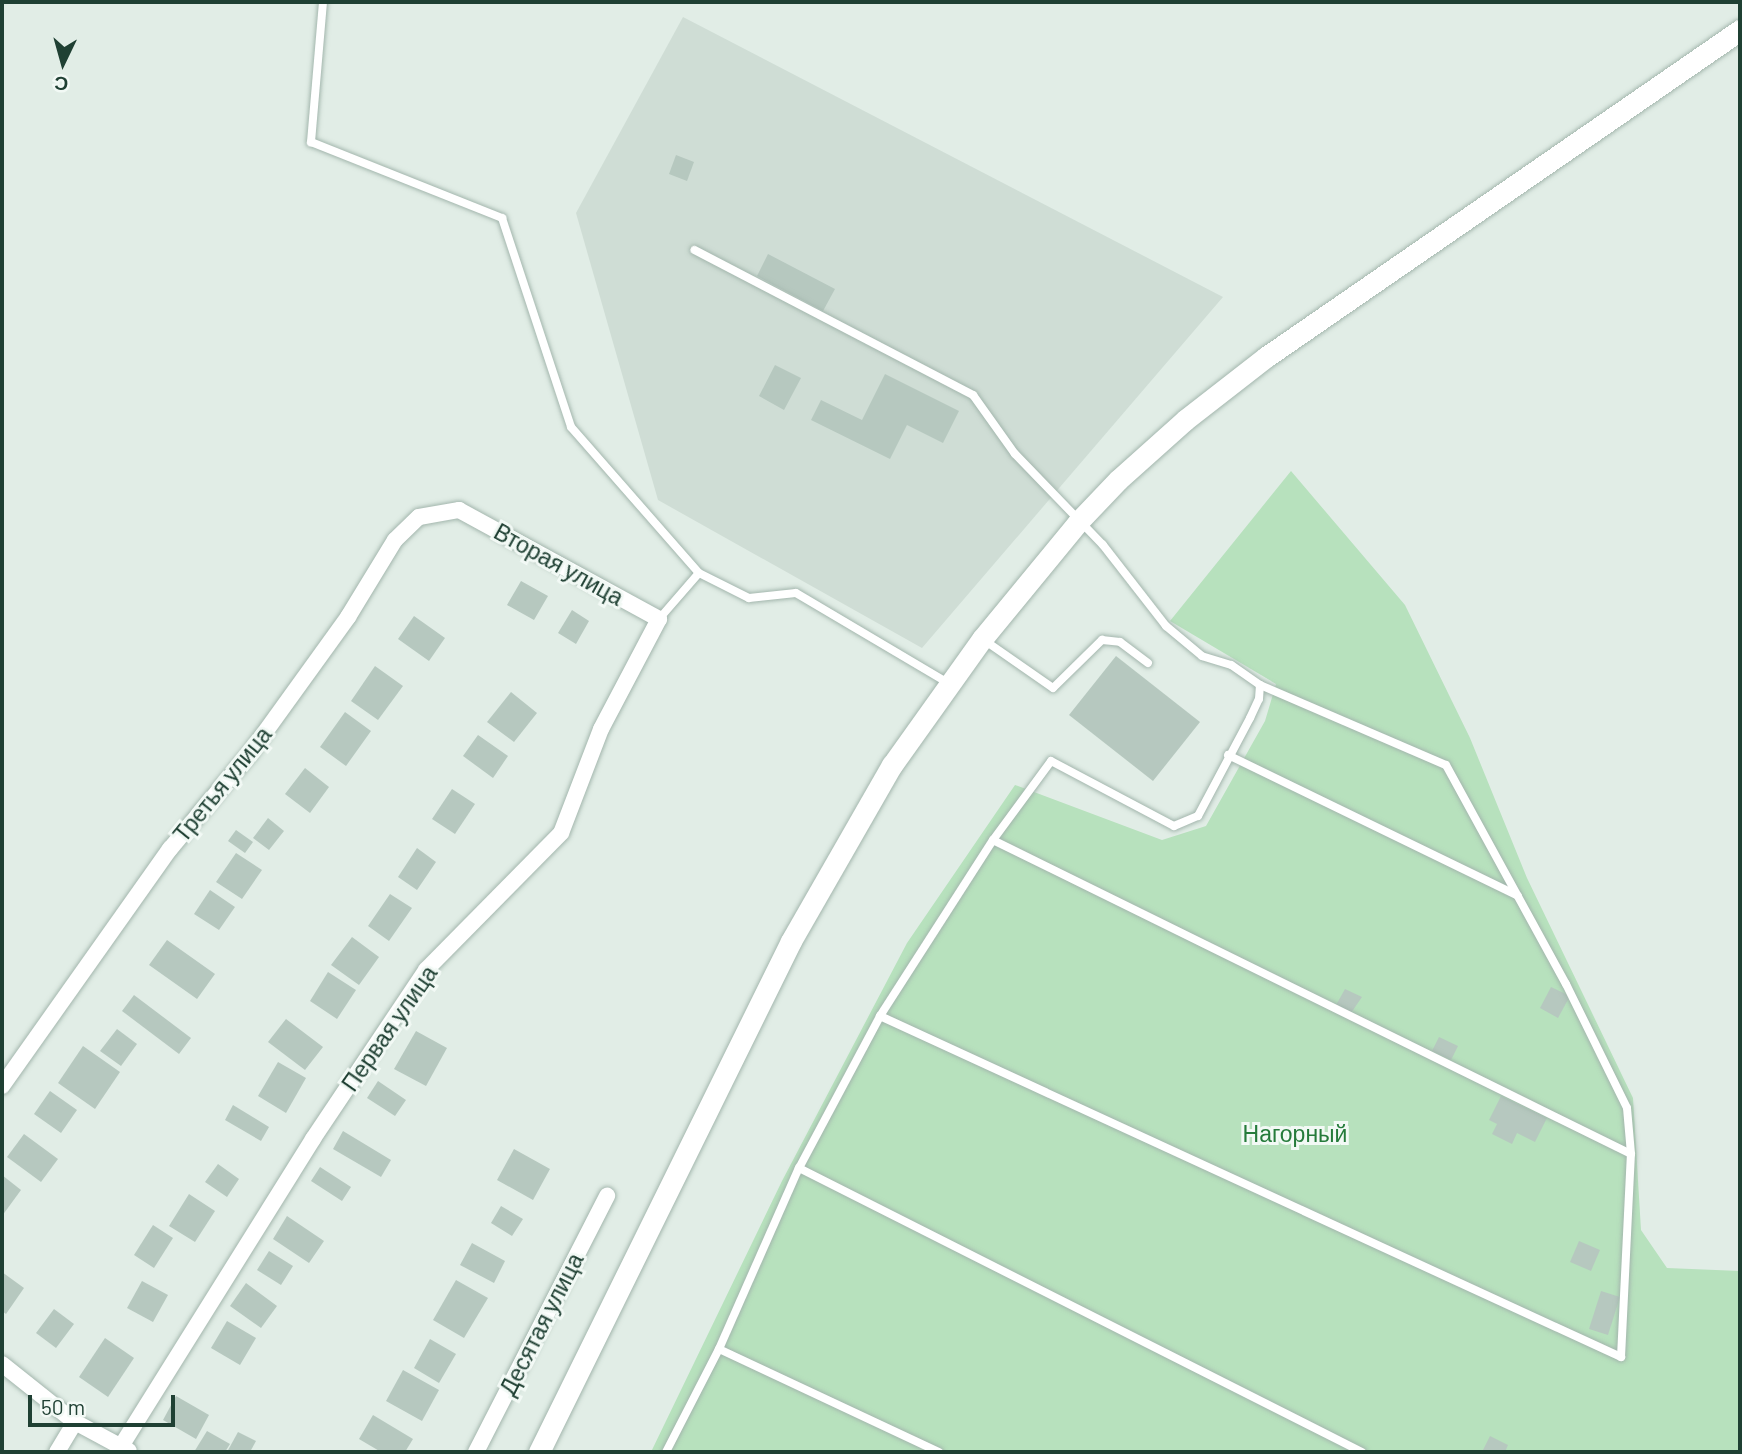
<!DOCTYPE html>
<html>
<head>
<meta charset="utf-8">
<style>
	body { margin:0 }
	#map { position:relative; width:1742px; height:1454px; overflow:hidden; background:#e1ede6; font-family:Barlow,sans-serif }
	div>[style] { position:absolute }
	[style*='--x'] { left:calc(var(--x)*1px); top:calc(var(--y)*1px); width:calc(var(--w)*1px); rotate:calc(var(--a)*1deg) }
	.built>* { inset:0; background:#cfddd5 }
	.green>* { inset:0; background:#b7e1bd }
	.building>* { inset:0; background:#b6c8bf }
	.roads { filter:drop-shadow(0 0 2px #a3b6ad) drop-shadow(0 0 2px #a3b6ad) }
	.service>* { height:8px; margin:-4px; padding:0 4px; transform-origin:4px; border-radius:4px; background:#fff }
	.minor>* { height:16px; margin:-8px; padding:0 8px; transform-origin:8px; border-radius:8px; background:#fff }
	.secondary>* { height:21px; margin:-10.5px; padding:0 10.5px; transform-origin:10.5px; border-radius:10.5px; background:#fff }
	span { translate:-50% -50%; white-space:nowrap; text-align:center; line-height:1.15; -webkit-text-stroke:6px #f2f9f5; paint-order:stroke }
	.street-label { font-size:23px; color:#1f4033 }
	.park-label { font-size:23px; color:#257b3b }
	.frame { position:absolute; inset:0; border:4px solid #1f4033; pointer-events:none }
	.north { position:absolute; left:28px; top:28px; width:70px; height:70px; -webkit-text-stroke:5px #f2f9f5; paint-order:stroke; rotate:185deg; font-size:19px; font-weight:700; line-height:28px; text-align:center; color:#1f4033 }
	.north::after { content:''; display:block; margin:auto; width:24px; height:32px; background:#1f4033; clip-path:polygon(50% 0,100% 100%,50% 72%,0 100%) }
	.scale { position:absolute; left:28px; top:1395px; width:147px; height:32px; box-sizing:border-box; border:4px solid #1f4033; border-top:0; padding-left:9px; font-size:21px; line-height:24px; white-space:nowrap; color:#1f4033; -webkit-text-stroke:5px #f2f9f5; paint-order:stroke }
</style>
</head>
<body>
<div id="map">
	<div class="built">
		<i style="clip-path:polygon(683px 17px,1223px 297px,922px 648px,658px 500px,576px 213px)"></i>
	</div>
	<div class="green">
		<i style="clip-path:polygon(1291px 471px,1405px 605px,1470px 738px,1527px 878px,1633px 1098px,1641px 1230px,1667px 1268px,1740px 1271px,1740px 1452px,651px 1452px,782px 1181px,907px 943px,1015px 785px,1162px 840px,1206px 826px,1265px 721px,1276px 684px,1170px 621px)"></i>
	</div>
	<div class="building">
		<i style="clip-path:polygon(676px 155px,694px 162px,687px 181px,669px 174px)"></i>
		<i style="clip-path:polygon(768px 254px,835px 289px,823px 311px,757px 276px)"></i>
		<i style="clip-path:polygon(775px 365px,801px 378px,784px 410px,759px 396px)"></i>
		<i style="clip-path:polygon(885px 374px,959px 411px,943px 443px,907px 425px,890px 459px,811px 420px,821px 400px,862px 420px)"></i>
		<i style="clip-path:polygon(521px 581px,548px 596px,534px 620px,507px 605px)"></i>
		<i style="clip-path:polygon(572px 610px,589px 621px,576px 644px,558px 633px)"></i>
		<i style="clip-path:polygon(414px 616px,445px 638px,429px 661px,398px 639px)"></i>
		<i style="clip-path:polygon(1116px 656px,1200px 722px,1153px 781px,1069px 715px)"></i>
		<i style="clip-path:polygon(375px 666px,403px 686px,378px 720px,351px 701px)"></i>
		<i style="clip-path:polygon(511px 692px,537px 713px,514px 742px,487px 722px)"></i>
		<i style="clip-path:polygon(345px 712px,371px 731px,346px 766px,320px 747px)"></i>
		<i style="clip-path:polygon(478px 735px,508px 756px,493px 778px,463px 756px)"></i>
		<i style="clip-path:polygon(305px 768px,329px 787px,310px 813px,285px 794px)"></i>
		<i style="clip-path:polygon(452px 789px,475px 804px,455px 834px,432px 819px)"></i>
		<i style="clip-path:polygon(268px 818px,284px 831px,269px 850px,253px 838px)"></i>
		<i style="clip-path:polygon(236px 830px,253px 842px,245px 853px,228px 841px)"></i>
		<i style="clip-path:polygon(417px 848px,436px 862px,417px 890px,398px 877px)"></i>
		<i style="clip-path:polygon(236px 853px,262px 870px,242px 899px,216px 882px)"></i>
		<i style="clip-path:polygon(210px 890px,235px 907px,219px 930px,194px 914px)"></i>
		<i style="clip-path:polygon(390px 894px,412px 908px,389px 941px,368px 926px)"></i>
		<i style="clip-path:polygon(352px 937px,379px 957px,359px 985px,331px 965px)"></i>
		<i style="clip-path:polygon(167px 940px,215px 974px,197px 999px,149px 965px)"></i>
		<i style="clip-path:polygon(328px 972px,356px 990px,337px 1019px,310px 1001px)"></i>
		<i style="clip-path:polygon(1551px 987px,1570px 996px,1558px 1018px,1540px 1008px)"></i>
		<i style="clip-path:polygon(1345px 989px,1362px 997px,1351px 1013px,1336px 1005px)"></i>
		<i style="clip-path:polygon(134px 995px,191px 1038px,179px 1054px,122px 1011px)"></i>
		<i style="clip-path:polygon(286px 1019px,323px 1047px,305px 1070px,268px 1042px)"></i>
		<i style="clip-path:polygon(117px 1029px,137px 1044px,121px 1066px,100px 1051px)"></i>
		<i style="clip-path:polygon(416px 1031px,447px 1048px,426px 1086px,394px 1069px)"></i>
		<i style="clip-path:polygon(1439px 1037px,1458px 1046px,1451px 1060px,1432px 1051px)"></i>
		<i style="clip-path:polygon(83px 1046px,120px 1072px,95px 1109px,58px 1083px)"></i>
		<i style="clip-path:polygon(278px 1062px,306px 1078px,286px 1113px,258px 1096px)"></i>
		<i style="clip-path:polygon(378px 1081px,406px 1100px,395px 1116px,367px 1098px)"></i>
		<i style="clip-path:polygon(50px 1091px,77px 1110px,61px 1133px,34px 1114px)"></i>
		<i style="clip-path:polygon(1501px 1096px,1547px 1118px,1535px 1142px,1517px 1133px,1512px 1144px,1492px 1134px,1497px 1124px,1489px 1120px)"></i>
		<i style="clip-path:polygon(233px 1105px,269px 1127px,261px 1141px,225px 1120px)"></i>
		<i style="clip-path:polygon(343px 1131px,391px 1160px,381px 1177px,333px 1149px)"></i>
		<i style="clip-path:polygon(24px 1134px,58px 1159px,41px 1182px,7px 1157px)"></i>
		<i style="clip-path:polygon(514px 1149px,550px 1169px,533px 1200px,497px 1180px)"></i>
		<i style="clip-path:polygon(218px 1164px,239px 1179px,227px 1197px,205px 1182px)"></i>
		<i style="clip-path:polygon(320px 1167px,351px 1187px,342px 1201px,311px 1181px)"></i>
		<i style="clip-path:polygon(2px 1175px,21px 1190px,2px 1216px)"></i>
		<i style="clip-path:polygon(189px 1194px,215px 1211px,195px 1242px,169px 1226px)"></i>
		<i style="clip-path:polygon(501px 1206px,523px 1219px,512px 1236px,491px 1223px)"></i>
		<i style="clip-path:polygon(287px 1216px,324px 1241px,309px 1263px,273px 1239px)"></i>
		<i style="clip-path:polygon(153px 1225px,173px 1238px,154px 1268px,134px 1255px)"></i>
		<i style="clip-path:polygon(1579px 1241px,1600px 1250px,1591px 1271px,1570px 1262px)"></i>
		<i style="clip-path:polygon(472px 1243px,505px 1261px,494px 1283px,460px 1265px)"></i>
		<i style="clip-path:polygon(269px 1251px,293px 1266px,281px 1285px,257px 1270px)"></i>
		<i style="clip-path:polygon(2px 1272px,24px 1288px,6px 1314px,2px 1311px)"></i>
		<i style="clip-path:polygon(456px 1280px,488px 1298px,464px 1338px,433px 1320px)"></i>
		<i style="clip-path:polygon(142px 1281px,168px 1295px,153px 1322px,127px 1308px)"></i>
		<i style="clip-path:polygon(246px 1283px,277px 1306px,261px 1328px,230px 1306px)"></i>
		<i style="clip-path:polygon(1601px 1291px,1620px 1297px,1608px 1335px,1589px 1329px)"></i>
		<i style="clip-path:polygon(54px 1309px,74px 1324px,56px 1348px,36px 1333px)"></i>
		<i style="clip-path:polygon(227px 1321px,256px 1338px,240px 1365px,211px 1348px)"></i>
		<i style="clip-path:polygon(105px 1338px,134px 1358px,108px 1397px,79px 1377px)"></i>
		<i style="clip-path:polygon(430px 1339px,456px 1354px,439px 1383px,414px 1368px)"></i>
		<i style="clip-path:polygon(403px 1370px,439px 1390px,422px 1421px,386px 1401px)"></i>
		<i style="clip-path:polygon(176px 1396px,209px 1415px,196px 1439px,163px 1420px)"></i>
		<i style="clip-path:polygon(373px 1415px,413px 1439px,405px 1452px,381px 1452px,359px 1439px)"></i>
		<i style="clip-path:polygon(207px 1431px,230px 1444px,225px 1452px,194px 1452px)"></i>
		<i style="clip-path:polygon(238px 1432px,256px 1441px,250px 1452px,227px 1452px)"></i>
		<i style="clip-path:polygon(1490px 1436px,1508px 1445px,1505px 1452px,1482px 1452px)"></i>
	</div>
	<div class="roads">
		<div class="service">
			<i style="--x:323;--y:2;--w:141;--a:94.9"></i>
			<i style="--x:311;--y:142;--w:206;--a:21.7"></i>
			<i style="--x:502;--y:218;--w:220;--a:71.7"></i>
			<i style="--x:571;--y:427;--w:194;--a:48.8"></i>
			<i style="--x:659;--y:619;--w:61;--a:-49"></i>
			<i style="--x:699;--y:573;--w:56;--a:26.6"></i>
			<i style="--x:749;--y:598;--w:47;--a:-6.1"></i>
			<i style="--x:796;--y:593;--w:177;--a:30.6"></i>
			<i style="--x:984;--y:640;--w:84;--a:34.8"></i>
			<i style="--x:1053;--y:688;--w:69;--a:-44.4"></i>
			<i style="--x:1102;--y:640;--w:18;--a:6"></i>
			<i style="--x:1120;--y:642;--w:35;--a:37"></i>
			<i style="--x:1260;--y:685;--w:202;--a:23.3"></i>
			<i style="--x:1446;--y:765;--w:250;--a:61.3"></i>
			<i style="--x:1566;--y:984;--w:138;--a:63.8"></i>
			<i style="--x:1627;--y:1108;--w:46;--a:85"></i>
			<i style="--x:1228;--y:755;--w:322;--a:25.9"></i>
			<i style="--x:880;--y:1016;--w:816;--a:24.71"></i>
			<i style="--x:1621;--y:1357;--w:203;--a:-87.2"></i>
			<i style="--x:1631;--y:1154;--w:711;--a:-153.8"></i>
			<i style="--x:799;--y:1168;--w:631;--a:26.77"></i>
			<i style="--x:719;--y:1349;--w:243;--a:25.1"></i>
			<i style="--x:666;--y:1452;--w:116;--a:-62.8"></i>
			<i style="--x:719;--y:1349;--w:198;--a:-66.2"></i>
			<i style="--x:799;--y:1168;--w:172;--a:-61.9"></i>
			<i style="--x:880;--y:1016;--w:209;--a:-57.3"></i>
			<i style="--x:993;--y:840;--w:98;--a:-53.7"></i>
			<i style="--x:1051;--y:761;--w:139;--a:27.9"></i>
			<i style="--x:1174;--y:826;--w:26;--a:-23"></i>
			<i style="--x:1198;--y:816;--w:111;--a:-62"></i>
			<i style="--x:1250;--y:718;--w:21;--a:-65"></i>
			<i style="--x:1259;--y:699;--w:14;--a:-86"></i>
			<i style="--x:1260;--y:685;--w:35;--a:-145"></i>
			<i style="--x:1231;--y:665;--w:30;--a:-163"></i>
			<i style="--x:1202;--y:656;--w:47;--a:-140.2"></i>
			<i style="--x:1166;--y:626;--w:103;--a:-127.9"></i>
			<i style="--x:1103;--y:545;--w:127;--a:-134"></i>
			<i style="--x:1015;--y:454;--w:72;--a:-125.4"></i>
			<i style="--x:973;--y:395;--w:314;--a:-152.5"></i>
		</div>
		<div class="minor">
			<i style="--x:2;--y:1086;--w:291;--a:-54.7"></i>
			<i style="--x:170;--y:849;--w:125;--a:-50.2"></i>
			<i style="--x:250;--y:753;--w:168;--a:-54.2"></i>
			<i style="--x:348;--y:617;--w:90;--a:-58.6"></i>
			<i style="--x:395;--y:540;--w:33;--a:-44"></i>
			<i style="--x:419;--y:517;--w:41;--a:-9.9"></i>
			<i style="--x:459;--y:510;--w:228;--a:28.6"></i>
			<i style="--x:659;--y:619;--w:124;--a:117.8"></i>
			<i style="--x:601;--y:729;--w:111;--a:111"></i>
			<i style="--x:561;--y:833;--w:192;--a:134.6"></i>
			<i style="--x:426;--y:970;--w:203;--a:123.8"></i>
			<i style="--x:313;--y:1139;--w:361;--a:122"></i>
			<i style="--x:2;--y:1364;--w:93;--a:38.5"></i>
			<i style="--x:75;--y:1422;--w:61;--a:28.2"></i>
			<i style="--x:57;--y:1452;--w:35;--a:-59"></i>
			<i style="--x:476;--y:1452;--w:288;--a:-62.9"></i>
		</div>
		<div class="secondary">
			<i style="--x:539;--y:1452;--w:570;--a:-63.75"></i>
			<i style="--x:791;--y:941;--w:203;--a:-60.2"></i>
			<i style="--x:892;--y:765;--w:155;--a:-54.5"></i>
			<i style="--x:982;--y:639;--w:151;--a:-50.6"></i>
			<i style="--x:1078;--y:522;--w:58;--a:-46.4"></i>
			<i style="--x:1118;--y:480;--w:90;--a:-41.8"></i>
			<i style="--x:1185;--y:420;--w:103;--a:-37.9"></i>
			<i style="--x:1266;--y:357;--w:576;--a:-34.6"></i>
		</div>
	</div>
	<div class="street-label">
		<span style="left:559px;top:564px;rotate:29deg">Вторая улица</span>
		<span style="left:222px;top:784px;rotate:-51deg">Третья улица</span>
		<span style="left:389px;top:1028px;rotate:-55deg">Первая улица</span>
		<span style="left:541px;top:1324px;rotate:-63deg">Десятая улица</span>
	</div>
	<div class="park-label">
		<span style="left:1295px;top:1133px">Нагорный</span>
	</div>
	<div class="frame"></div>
	<div class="north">С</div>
	<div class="scale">50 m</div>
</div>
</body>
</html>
